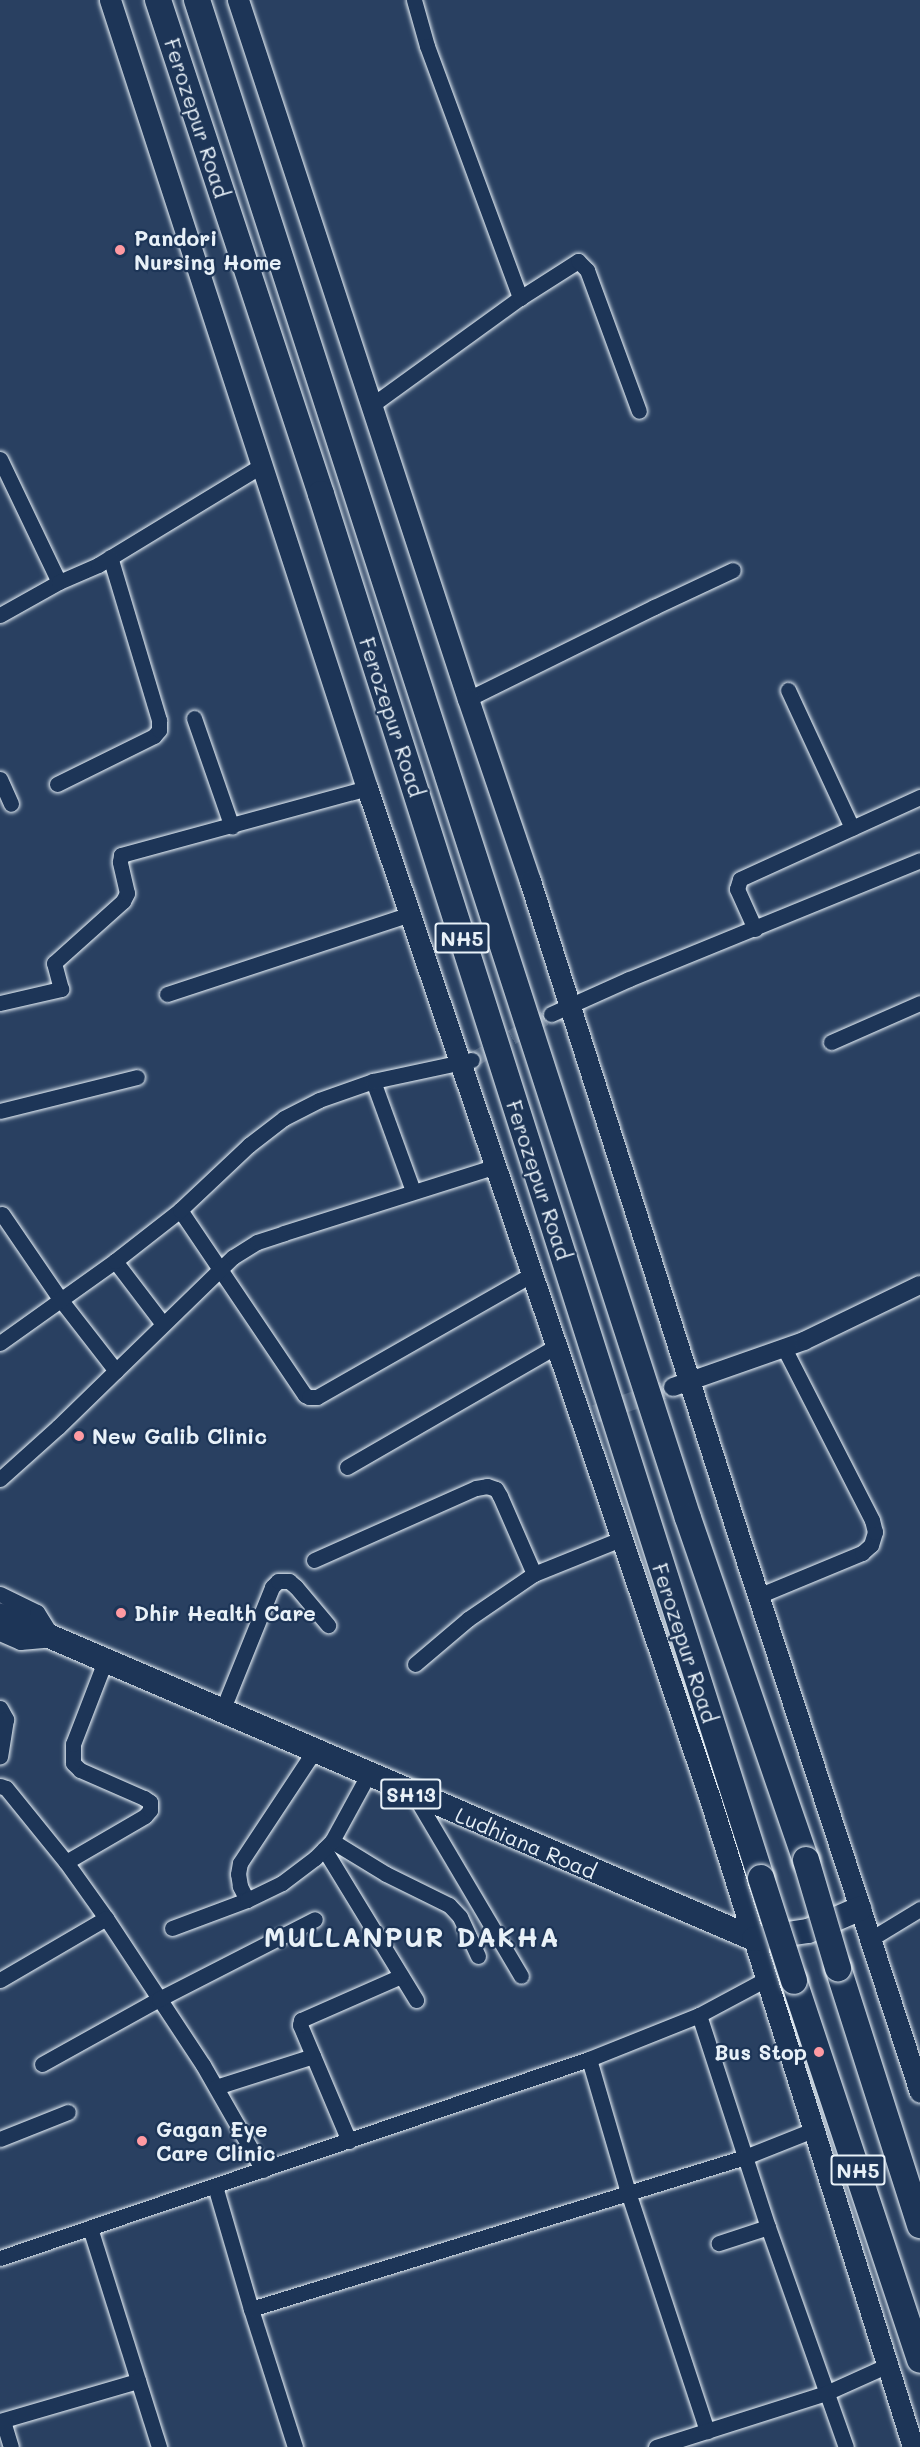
<!DOCTYPE html>
<html>
<head>
<meta charset="utf-8">
<style>
	body { margin:0 }
	#map { position:relative; width:920px; height:2447px; overflow:hidden; background:#294061; font-family:Mali,sans-serif }
	div>[style] { position:absolute }
	[style*='--x'] { left:calc(var(--x)*1px); top:calc(var(--y)*1px); width:calc(var(--w)*1px); rotate:calc(var(--a)*1deg) }
	.minor-tunnel>* { height:15px; margin-top:-7.5px; transform-origin:0; background:repeating-linear-gradient(90deg,#465b78 0 15px,transparent 0 23px) }
	.tertiary-tunnel>* { height:18px; margin-top:-9px; transform-origin:0; background:repeating-linear-gradient(90deg,#465b78 0 18px,transparent 0 27px) }
	.roads { filter:drop-shadow(0 0 2px #e8f1f8) drop-shadow(0 0 2px #e8f1f8) }
	.minor>* { height:15px; margin:-7.5px; padding:0 7.5px; transform-origin:7.5px; border-radius:7.5px; background:#1d3557 }
	.tertiary>* { height:18px; margin:-9px; padding:0 9px; transform-origin:9px; border-radius:9px; background:#1d3557 }
	.secondary>* { height:21px; margin:-10.5px; padding:0 10.5px; transform-origin:10.5px; border-radius:10.5px; background:#1d3557 }
	.primary>* { height:24px; margin:-12px; padding:0 12px; transform-origin:12px; border-radius:12px; background:#1d3557 }
	.trunk>* { height:26px; margin:-13px; padding:0 13px; transform-origin:13px; border-radius:13px; background:#1d3557 }
	.bridges { filter:drop-shadow(0 0 2px #e8f1f8) drop-shadow(0 0 2px #e8f1f8) }
	.trunk-bridge>* { height:26px; margin:-13px; padding:0 13px; transform-origin:13px; border-radius:13px; background:#1d3557 }
	.dots>* { width:16px; height:16px; translate:-50% -50%; box-sizing:border-box; border:3px solid #1d3557; border-radius:50% }
	span { translate:-50% -50%; white-space:nowrap; text-align:center; line-height:1.15; -webkit-text-stroke:4.5px #1d3557; paint-order:stroke }
	.shield-label span { padding:2px 4px; background:#1d3557; border:2px solid; border-radius:4px; -webkit-text-stroke-width:0 }
	.shield-label { font-size:20px; color:#e8f1f8; font-weight:700 }
	.street-label { font-size:21px; color:#e8f1f8 }
	.poi-label { font-size:21px; color:#e8f1f8; font-weight:700 }
	.left { translate:0 -50%; text-align:left }
	.right { translate:-100% -50%; text-align:right }
	.district-label { font-size:27px; color:#e8f1f8; font-weight:700; letter-spacing:1.5px }
</style>
</head>
<body>
<div id="map">
	<div class="minor-tunnel">
		<i style="--x:472;--y:1060;--w:91;--a:-30.2"></i>
	</div>
	<div class="tertiary-tunnel">
		<i style="--x:595;--y:1414;--w:83;--a:-19.1"></i>
	</div>
	<div class="roads">
		<div class="minor">
			<i style="--x:414;--y:0;--w:48;--a:74.2"></i>
			<i style="--x:427;--y:46;--w:269;--a:69.7"></i>
			<i style="--x:372;--y:405;--w:183;--a:-35.9"></i>
			<i style="--x:520;--y:298;--w:69;--a:-32.5"></i>
			<i style="--x:578;--y:261;--w:13;--a:45"></i>
			<i style="--x:587;--y:270;--w:150;--a:69.8"></i>
			<i style="--x:0;--y:459;--w:136;--a:64.4"></i>
			<i style="--x:0;--y:615;--w:68;--a:-29.2"></i>
			<i style="--x:59;--y:582;--w:43;--a:-23.6"></i>
			<i style="--x:98;--y:565;--w:191;--a:-31.3"></i>
			<i style="--x:788;--y:690;--w:152;--a:65.1"></i>
			<i style="--x:468;--y:699;--w:208;--a:-26.3"></i>
			<i style="--x:654;--y:607;--w:87;--a:-25.1"></i>
			<i style="--x:194;--y:718;--w:115;--a:70.8"></i>
			<i style="--x:0;--y:779;--w:27;--a:66"></i>
			<i style="--x:57;--y:784;--w:108;--a:-26.3"></i>
			<i style="--x:154;--y:736;--w:8;--a:-50"></i>
			<i style="--x:159;--y:730;--w:10;--a:-90"></i>
			<i style="--x:159;--y:720;--w:170;--a:-106.7"></i>
			<i style="--x:755;--y:929;--w:44;--a:-114.2"></i>
			<i style="--x:737;--y:889;--w:10;--a:-73"></i>
			<i style="--x:740;--y:879;--w:198;--a:-24.5"></i>
			<i style="--x:167;--y:994;--w:257;--a:-18.2"></i>
			<i style="--x:0;--y:1003;--w:63;--a:-12.9"></i>
			<i style="--x:61;--y:989;--w:27;--a:-105"></i>
			<i style="--x:54;--y:963;--w:93;--a:-41.9"></i>
			<i style="--x:123;--y:901;--w:9;--a:-63"></i>
			<i style="--x:127;--y:893;--w:32;--a:-103"></i>
			<i style="--x:120;--y:862;--w:7;--a:-82"></i>
			<i style="--x:121;--y:855;--w:255;--a:-15.2"></i>
			<i style="--x:551;--y:1014;--w:85;--a:-24.2"></i>
			<i style="--x:629;--y:979;--w:314;--a:-22.2"></i>
			<i style="--x:831;--y:1042;--w:97;--a:-23.7"></i>
			<i style="--x:373;--y:1081;--w:117;--a:70"></i>
			<i style="--x:0;--y:1111;--w:141;--a:-13.9"></i>
			<i style="--x:180;--y:1210;--w:223;--a:56"></i>
			<i style="--x:305;--y:1395;--w:4;--a:27"></i>
			<i style="--x:309;--y:1397;--w:8;--a:0"></i>
			<i style="--x:317;--y:1397;--w:249;--a:-29.7"></i>
			<i style="--x:2;--y:1214;--w:103;--a:55.7"></i>
			<i style="--x:60;--y:1299;--w:91;--a:52.1"></i>
			<i style="--x:115;--y:1261;--w:79;--a:52.7"></i>
			<i style="--x:0;--y:1343;--w:141;--a:-35.5"></i>
			<i style="--x:115;--y:1261;--w:83;--a:-38.1"></i>
			<i style="--x:180;--y:1210;--w:95;--a:-43.3"></i>
			<i style="--x:249;--y:1145;--w:44;--a:-37.6"></i>
			<i style="--x:284;--y:1118;--w:39;--a:-27"></i>
			<i style="--x:319;--y:1100;--w:57;--a:-19.4"></i>
			<i style="--x:373;--y:1081;--w:101;--a:-12"></i>
			<i style="--x:347;--y:1467;--w:244;--a:-30"></i>
			<i style="--x:0;--y:1479;--w:78;--a:-41.9"></i>
			<i style="--x:58;--y:1427;--w:244;--a:-44.2"></i>
			<i style="--x:233;--y:1257;--w:28;--a:-32"></i>
			<i style="--x:257;--y:1242;--w:28;--a:-18"></i>
			<i style="--x:284;--y:1233;--w:223;--a:-17.5"></i>
			<i style="--x:314;--y:1560;--w:177;--a:-24"></i>
			<i style="--x:476;--y:1488;--w:11;--a:-10"></i>
			<i style="--x:487;--y:1486;--w:9;--a:18"></i>
			<i style="--x:496;--y:1489;--w:8;--a:60"></i>
			<i style="--x:500;--y:1496;--w:85;--a:66.4"></i>
			<i style="--x:0;--y:1594;--w:41;--a:25.9"></i>
			<i style="--x:37;--y:1612;--w:32;--a:58"></i>
			<i style="--x:54;--y:1639;--w:34;--a:175"></i>
			<i style="--x:20;--y:1642;--w:22;--a:-156"></i>
			<i style="--x:758;--y:1596;--w:113;--a:-22.5"></i>
			<i style="--x:862;--y:1553;--w:12;--a:-42"></i>
			<i style="--x:871;--y:1545;--w:14;--a:-73"></i>
			<i style="--x:875;--y:1532;--w:12;--a:-104"></i>
			<i style="--x:872;--y:1520;--w:193;--a:-117.1"></i>
			<i style="--x:415;--y:1664;--w:70;--a:-40.3"></i>
			<i style="--x:468;--y:1619;--w:80;--a:-34.3"></i>
			<i style="--x:534;--y:1574;--w:96;--a:-22"></i>
			<i style="--x:0;--y:1708;--w:13;--a:61"></i>
			<i style="--x:6;--y:1719;--w:38;--a:99"></i>
			<i style="--x:222;--y:1711;--w:134;--a:-68"></i>
			<i style="--x:272;--y:1587;--w:8;--a:-45"></i>
			<i style="--x:278;--y:1581;--w:11;--a:0"></i>
			<i style="--x:289;--y:1581;--w:9;--a:41"></i>
			<i style="--x:296;--y:1587;--w:50;--a:49.9"></i>
			<i style="--x:0;--y:1786;--w:6;--a:18"></i>
			<i style="--x:6;--y:1788;--w:95;--a:51"></i>
			<i style="--x:66;--y:1862;--w:69;--a:54.5"></i>
			<i style="--x:106;--y:1918;--w:176;--a:56.6"></i>
			<i style="--x:203;--y:2065;--w:121;--a:60.3"></i>
			<i style="--x:414;--y:1795;--w:210;--a:59.4"></i>
			<i style="--x:332;--y:1841;--w:63;--a:31.4"></i>
			<i style="--x:386;--y:1874;--w:70;--a:26.2"></i>
			<i style="--x:449;--y:1905;--w:16;--a:47"></i>
			<i style="--x:460;--y:1917;--w:43;--a:65.2"></i>
			<i style="--x:324;--y:1849;--w:177;--a:58.6"></i>
			<i style="--x:66;--y:1862;--w:91;--a:-30.2"></i>
			<i style="--x:145;--y:1816;--w:8;--a:-50"></i>
			<i style="--x:150;--y:1810;--w:8;--a:-90"></i>
			<i style="--x:150;--y:1802;--w:7;--a:-146"></i>
			<i style="--x:144;--y:1798;--w:70;--a:-156.4"></i>
			<i style="--x:80;--y:1770;--w:10;--a:-135"></i>
			<i style="--x:73;--y:1763;--w:19;--a:-90"></i>
			<i style="--x:73;--y:1744;--w:89;--a:-68.9"></i>
			<i style="--x:247;--y:1900;--w:16;--a:-117"></i>
			<i style="--x:240;--y:1886;--w:12;--a:-99"></i>
			<i style="--x:238;--y:1874;--w:11;--a:-80"></i>
			<i style="--x:240;--y:1863;--w:134;--a:-56.5"></i>
			<i style="--x:172;--y:1928;--w:80;--a:-20.5"></i>
			<i style="--x:247;--y:1900;--w:39;--a:-26"></i>
			<i style="--x:282;--y:1883;--w:41;--a:-37.1"></i>
			<i style="--x:315;--y:1858;--w:24;--a:-45"></i>
			<i style="--x:332;--y:1841;--w:75;--a:-61.4"></i>
			<i style="--x:869;--y:1940;--w:60;--a:-31.3"></i>
			<i style="--x:0;--y:1980;--w:123;--a:-30.3"></i>
			<i style="--x:699;--y:2015;--w:223;--a:72"></i>
			<i style="--x:768;--y:2227;--w:52;--a:161.9"></i>
			<i style="--x:589;--y:2059;--w:139;--a:73.7"></i>
			<i style="--x:628;--y:2192;--w:252;--a:71.7"></i>
			<i style="--x:42;--y:2064;--w:134;--a:-29.1"></i>
			<i style="--x:159;--y:1999;--w:175;--a:-27.1"></i>
			<i style="--x:216;--y:2087;--w:102;--a:-17.7"></i>
			<i style="--x:0;--y:2139;--w:73;--a:-21.7"></i>
			<i style="--x:349;--y:2141;--w:126;--a:-112.9"></i>
			<i style="--x:300;--y:2025;--w:5;--a:-79"></i>
			<i style="--x:301;--y:2020;--w:109;--a:-23.7"></i>
			<i style="--x:215;--y:2186;--w:128;--a:73.7"></i>
			<i style="--x:768;--y:2227;--w:233;--a:70.5"></i>
			<i style="--x:90;--y:2228;--w:230;--a:72.5"></i>
			<i style="--x:0;--y:2258;--w:622;--a:-18.67"></i>
			<i style="--x:589;--y:2059;--w:118;--a:-21.8"></i>
			<i style="--x:699;--y:2015;--w:76;--a:-28.2"></i>
			<i style="--x:0;--y:2421;--w:144;--a:-16.2"></i>
			<i style="--x:3;--y:2421;--w:27;--a:73"></i>
			<i style="--x:295;--y:2447;--w:145;--a:-107.7"></i>
			<i style="--x:251;--y:2309;--w:517;--a:-17.1"></i>
			<i style="--x:745;--y:2157;--w:73;--a:-21.7"></i>
			<i style="--x:656;--y:2447;--w:178;--a:-17.6"></i>
			<i style="--x:826;--y:2393;--w:66;--a:-24.2"></i>
		</div>
		<div class="tertiary">
			<i style="--x:673;--y:1387;--w:139;--a:-19.3"></i>
			<i style="--x:804;--y:1341;--w:129;--a:-25.8"></i>
		</div>
		<div class="secondary">
			<i style="--x:110;--y:0;--w:829;--a:71.94"></i>
			<i style="--x:367;--y:788;--w:1071;--a:71.26"></i>
			<i style="--x:711;--y:1802;--w:676;--a:72.61"></i>
			<i style="--x:238;--y:0;--w:736;--a:71.79"></i>
			<i style="--x:468;--y:699;--w:192;--a:71.2"></i>
			<i style="--x:530;--y:881;--w:676;--a:72.34"></i>
			<i style="--x:735;--y:1525;--w:596;--a:71.93"></i>
		</div>
		<div class="primary">
			<i style="--x:0;--y:1615;--w:821;--a:23.25"></i>
			<i style="--x:754;--y:1939;--w:55;--a:-8.4"></i>
			<i style="--x:808;--y:1931;--w:56;--a:-23.3"></i>
		</div>
		<div class="trunk">
			<i style="--x:158;--y:0;--w:520;--a:71.74"></i>
			<i style="--x:321;--y:494;--w:1452;--a:72.36"></i>
			<i style="--x:197;--y:0;--w:1595;--a:72.08"></i>
			<i style="--x:688;--y:1518;--w:362;--a:71"></i>
			<i style="--x:838;--y:1968;--w:270;--a:72.3"></i>
			<i style="--x:794;--y:1981;--w:399;--a:71.6"></i>
		</div>
	</div>
	<div class="bridges">
		<div class="trunk-bridge">
			<i style="--x:806;--y:1860;--w:113;--a:73.5"></i>
			<i style="--x:761;--y:1878;--w:108;--a:72.2"></i>
		</div>
	</div>
	<div class="dots">
		<i style="left:120px;top:250px;background:#ff9aa2"></i>
		<i style="left:79px;top:1436px;background:#ff9aa2"></i>
		<i style="left:121px;top:1613px;background:#ff9aa2"></i>
		<i style="left:819px;top:2052px;background:#ff9aa2"></i>
		<i style="left:142px;top:2141px;background:#ff9aa2"></i>
	</div>
	<div class="shield-label">
		<span style="left:462px;top:938px">NH5</span>
		<span style="left:411px;top:1794px">SH13</span>
		<span style="left:858px;top:2170px">NH5</span>
	</div>
	<div class="street-label">
		<span style="left:197px;top:118px;rotate:72deg">Ferozepur Road</span>
		<span style="left:392px;top:717px;rotate:72deg">Ferozepur Road</span>
		<span style="left:539px;top:1180px;rotate:72deg">Ferozepur Road</span>
		<span style="left:685px;top:1643px;rotate:72deg">Ferozepur Road</span>
		<span style="left:526px;top:1843px;rotate:23deg">Ludhiana Road</span>
	</div>
	<div class="poi-label">
		<span class="left" style="left:134px;top:250px">Pandori<br>Nursing Home</span>
		<span class="left" style="left:92px;top:1436px">New Galib Clinic</span>
		<span class="left" style="left:134px;top:1613px">Dhir Health Care</span>
		<span class="right" style="left:807px;top:2052px">Bus Stop</span>
		<span class="left" style="left:156px;top:2141px">Gagan Eye<br>Care Clinic</span>
	</div>
	<div class="district-label">
		<span style="left:412px;top:1937px">MULLANPUR DAKHA</span>
	</div>
</div>
</body>
</html>
